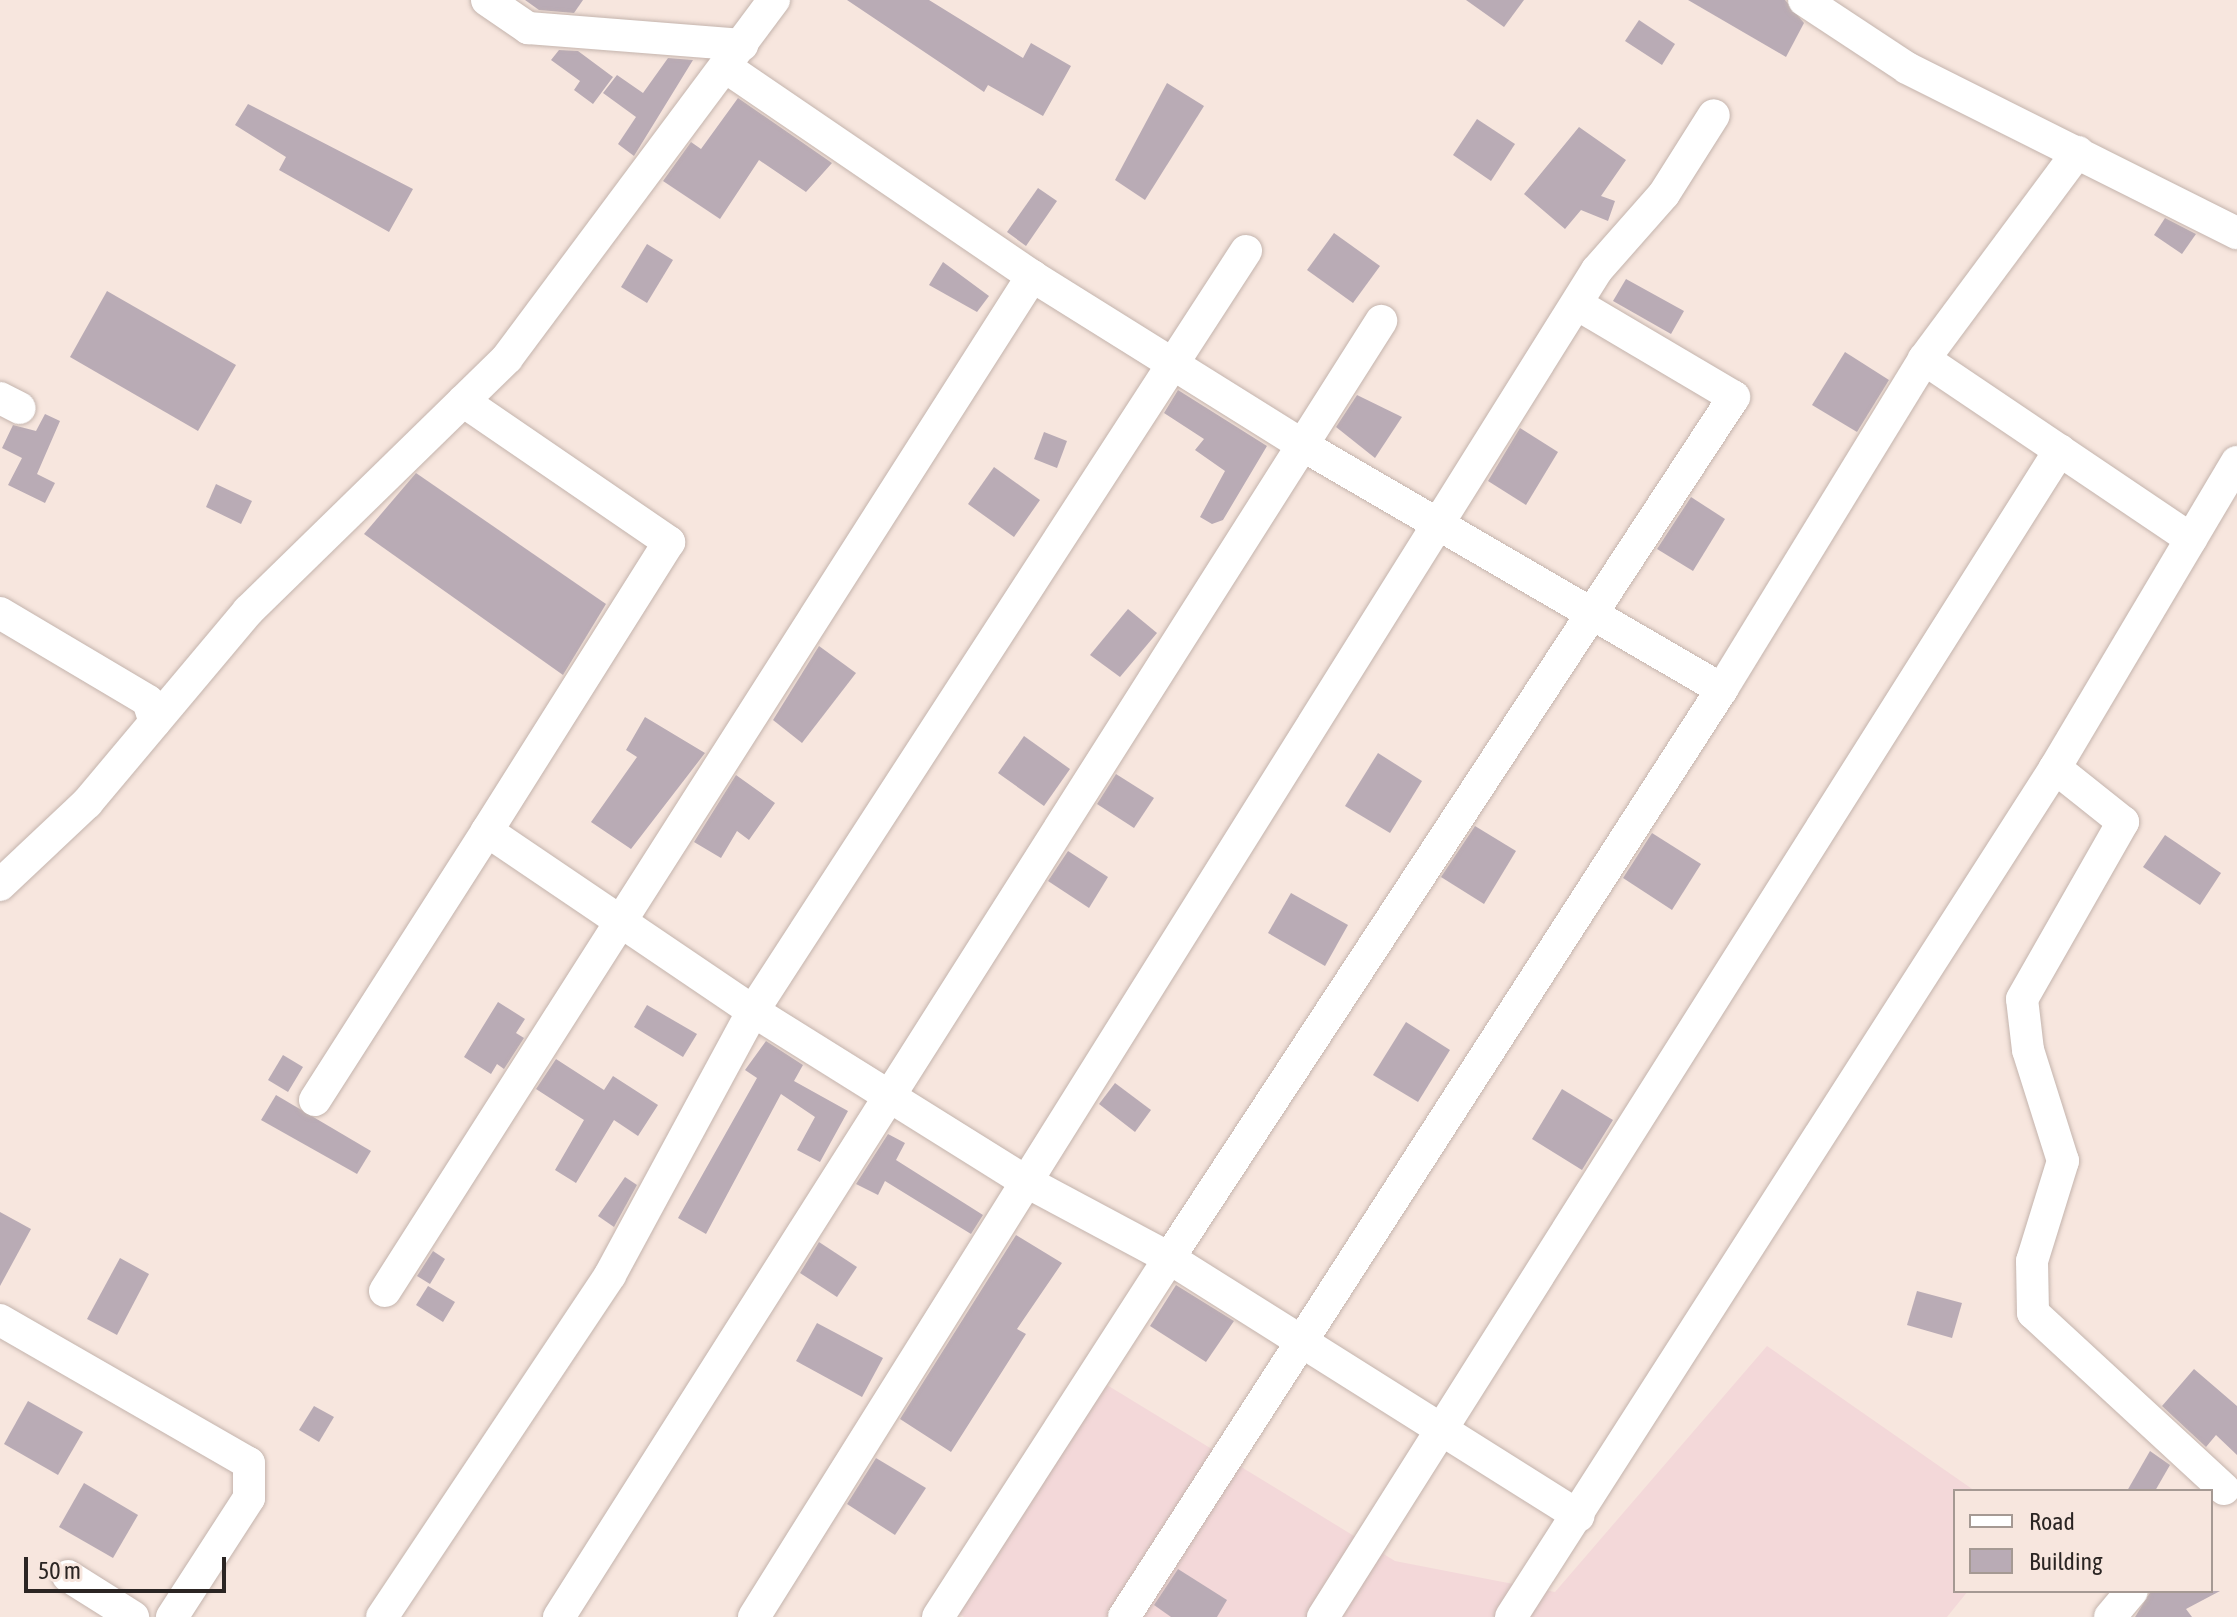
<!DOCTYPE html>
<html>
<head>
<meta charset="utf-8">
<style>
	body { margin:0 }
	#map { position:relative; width:2237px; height:1617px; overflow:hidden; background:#f7e6de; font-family:"Asap Condensed",sans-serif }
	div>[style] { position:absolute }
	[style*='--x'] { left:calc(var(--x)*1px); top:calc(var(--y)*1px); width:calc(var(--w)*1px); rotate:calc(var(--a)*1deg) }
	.industrial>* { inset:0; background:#f3d8d9 }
	.building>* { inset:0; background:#b9abb5 }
	.roads { filter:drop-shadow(0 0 2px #c4b4ad) drop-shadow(0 0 2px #c4b4ad) }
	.minor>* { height:32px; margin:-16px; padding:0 16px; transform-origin:16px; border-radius:16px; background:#fff }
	span { translate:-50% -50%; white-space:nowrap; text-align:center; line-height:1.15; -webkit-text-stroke:7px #f7e6de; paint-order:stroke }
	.legend { position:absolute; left:1953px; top:1489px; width:260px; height:104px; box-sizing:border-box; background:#f7e6de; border:2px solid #a59993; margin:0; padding:10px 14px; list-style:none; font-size:24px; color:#2b2523 }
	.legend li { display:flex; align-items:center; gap:16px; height:40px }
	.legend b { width:40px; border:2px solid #a59993 }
	.scale { position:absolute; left:24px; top:1557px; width:202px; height:36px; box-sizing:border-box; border:4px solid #2b2523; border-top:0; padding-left:10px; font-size:24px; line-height:28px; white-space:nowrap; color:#2b2523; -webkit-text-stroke:6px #f7e6de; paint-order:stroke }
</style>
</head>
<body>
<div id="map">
	<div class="industrial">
		<i style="clip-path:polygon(1767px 1346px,1975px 1491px,1955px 1491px,1955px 1591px,1968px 1591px,1947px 1617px,964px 1617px,952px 1610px,1107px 1385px,1395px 1561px,1555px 1592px)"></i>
	</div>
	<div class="building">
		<i style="clip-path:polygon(525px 0,583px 0,574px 13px,539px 10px)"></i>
		<i style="clip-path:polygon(847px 0,929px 0,1023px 58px,1031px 43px,1071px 66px,1043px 116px,988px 85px,984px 92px)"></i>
		<i style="clip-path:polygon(1466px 0,1524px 0,1504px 27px)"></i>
		<i style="clip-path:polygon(1688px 0,1785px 0,1804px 23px,1786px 57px)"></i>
		<i style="clip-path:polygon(1639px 20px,1675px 44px,1662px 65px,1625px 41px)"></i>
		<i style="clip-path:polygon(559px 50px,578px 51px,613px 77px,593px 104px,574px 90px,580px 81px,551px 60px)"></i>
		<i style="clip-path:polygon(668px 58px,693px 60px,634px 156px,618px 144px,636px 117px,603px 93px,617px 75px,643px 93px)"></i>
		<i style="clip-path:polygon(1167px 83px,1204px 106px,1145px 200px,1115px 180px)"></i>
		<i style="clip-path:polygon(738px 98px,832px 163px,806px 192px,759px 160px,720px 219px,663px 181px,691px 142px,701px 149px)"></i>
		<i style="clip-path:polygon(248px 104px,413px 189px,389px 232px,279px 170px,286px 157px,235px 125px)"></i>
		<i style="clip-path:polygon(1477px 119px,1515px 144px,1491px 181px,1453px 155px)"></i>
		<i style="clip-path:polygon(1579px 127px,1626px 160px,1601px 196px,1615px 201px,1608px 221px,1581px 210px,1565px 229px,1524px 194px)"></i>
		<i style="clip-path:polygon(1038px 188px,1057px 201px,1026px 246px,1007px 232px)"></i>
		<i style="clip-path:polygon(2165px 218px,2196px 234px,2182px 254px,2154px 235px)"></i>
		<i style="clip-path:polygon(1334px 233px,1380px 266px,1353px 303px,1307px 270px)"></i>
		<i style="clip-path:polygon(647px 244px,673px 260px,647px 303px,621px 287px)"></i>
		<i style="clip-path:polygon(943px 262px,989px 296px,977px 312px,929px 285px)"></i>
		<i style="clip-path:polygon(1626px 279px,1684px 311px,1671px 334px,1613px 301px)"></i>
		<i style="clip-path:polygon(107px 291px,236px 365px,198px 431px,70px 357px)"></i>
		<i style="clip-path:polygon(1845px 352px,1889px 380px,1857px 432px,1812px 405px)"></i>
		<i style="clip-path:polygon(1178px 390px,1267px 446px,1223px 520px,1212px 524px,1200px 517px,1225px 471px,1195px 450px,1204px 439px,1164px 413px)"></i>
		<i style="clip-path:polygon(1357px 395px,1402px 417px,1375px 458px,1336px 427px)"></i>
		<i style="clip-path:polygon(45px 414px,60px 421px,37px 474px,55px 483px,45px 503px,8px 485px,22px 458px,2px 448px,13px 425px,36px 431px)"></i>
		<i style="clip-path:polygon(1520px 428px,1558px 452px,1526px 505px,1488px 481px)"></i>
		<i style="clip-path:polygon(1044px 432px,1067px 441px,1057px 468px,1034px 459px)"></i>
		<i style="clip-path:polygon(994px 467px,1040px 500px,1014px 537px,968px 504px)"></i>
		<i style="clip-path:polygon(416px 473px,606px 604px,563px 675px,364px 534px)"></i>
		<i style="clip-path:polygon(216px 484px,252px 501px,241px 524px,206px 507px)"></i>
		<i style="clip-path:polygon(1691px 497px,1725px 519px,1693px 571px,1657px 549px)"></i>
		<i style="clip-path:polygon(1128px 609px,1157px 633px,1120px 677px,1090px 655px)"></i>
		<i style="clip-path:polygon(819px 646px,856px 673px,802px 743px,773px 720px)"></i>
		<i style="clip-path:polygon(645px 717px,705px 753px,631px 849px,591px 822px,637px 757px,626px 750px)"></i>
		<i style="clip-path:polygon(1024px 736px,1070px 769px,1044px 806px,998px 773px)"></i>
		<i style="clip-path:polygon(1378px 753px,1422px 781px,1390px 833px,1345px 806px)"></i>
		<i style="clip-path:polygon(1116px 774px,1154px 798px,1134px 828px,1097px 804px)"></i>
		<i style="clip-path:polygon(736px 775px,775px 803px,749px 840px,737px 831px,721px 858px,694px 842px)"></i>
		<i style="clip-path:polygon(1475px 826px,1516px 851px,1484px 904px,1441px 877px)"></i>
		<i style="clip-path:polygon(1652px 833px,1701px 864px,1672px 910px,1623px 878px)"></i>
		<i style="clip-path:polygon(2165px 835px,2221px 873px,2200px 905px,2143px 867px)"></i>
		<i style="clip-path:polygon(1068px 851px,1108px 877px,1089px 908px,1048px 881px)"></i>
		<i style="clip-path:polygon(1291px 893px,1348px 925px,1325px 966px,1268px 933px)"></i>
		<i style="clip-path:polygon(498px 1002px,525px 1019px,516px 1033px,524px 1038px,504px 1069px,497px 1064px,491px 1074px,464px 1057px)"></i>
		<i style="clip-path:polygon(647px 1005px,697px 1034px,683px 1057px,634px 1027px)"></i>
		<i style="clip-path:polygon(1406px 1022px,1450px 1050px,1418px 1102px,1373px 1075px)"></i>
		<i style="clip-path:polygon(766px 1041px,803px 1065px,794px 1081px,848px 1111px,820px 1162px,797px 1150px,815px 1117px,781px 1094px,706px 1234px,678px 1218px,757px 1078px,745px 1070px)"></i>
		<i style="clip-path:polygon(283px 1055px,303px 1067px,288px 1092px,268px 1080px)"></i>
		<i style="clip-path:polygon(556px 1059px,604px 1090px,613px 1076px,658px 1105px,638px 1136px,614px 1120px,576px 1183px,555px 1170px,584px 1120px,536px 1089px)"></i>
		<i style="clip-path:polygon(1115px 1083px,1151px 1110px,1135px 1132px,1099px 1104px)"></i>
		<i style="clip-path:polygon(1562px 1089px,1613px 1120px,1582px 1170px,1532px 1139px)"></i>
		<i style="clip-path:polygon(276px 1095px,371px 1151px,357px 1174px,261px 1120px)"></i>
		<i style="clip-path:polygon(888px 1134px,905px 1143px,896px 1160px,983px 1215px,971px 1234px,885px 1181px,878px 1195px,856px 1184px)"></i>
		<i style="clip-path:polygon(625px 1177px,637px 1185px,614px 1227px,598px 1216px)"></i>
		<i style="clip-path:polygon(0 1212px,31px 1229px,0 1286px)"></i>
		<i style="clip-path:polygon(1016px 1235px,1062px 1263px,1017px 1329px,1026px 1334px,951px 1452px,900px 1419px)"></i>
		<i style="clip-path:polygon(819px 1242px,857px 1267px,837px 1297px,800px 1273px)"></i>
		<i style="clip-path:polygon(433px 1251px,445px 1259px,430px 1284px,417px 1276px)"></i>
		<i style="clip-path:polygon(120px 1258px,149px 1274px,117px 1335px,87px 1319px)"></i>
		<i style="clip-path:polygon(1176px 1285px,1234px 1321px,1206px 1362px,1150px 1326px)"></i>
		<i style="clip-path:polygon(428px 1286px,455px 1302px,443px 1322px,416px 1305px)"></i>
		<i style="clip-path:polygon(1917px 1291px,1962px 1303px,1952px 1338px,1907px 1325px)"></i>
		<i style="clip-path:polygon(817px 1323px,883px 1358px,862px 1397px,796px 1361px)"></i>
		<i style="clip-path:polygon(2194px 1369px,2237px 1406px,2237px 1455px,2216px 1435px,2206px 1447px,2162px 1406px)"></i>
		<i style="clip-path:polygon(28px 1401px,83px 1432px,58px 1475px,4px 1444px)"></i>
		<i style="clip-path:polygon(314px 1406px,334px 1417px,319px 1442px,299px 1430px)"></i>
		<i style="clip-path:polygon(2150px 1451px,2170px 1465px,2155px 1491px,2127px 1491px)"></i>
		<i style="clip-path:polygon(876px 1458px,926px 1488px,895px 1535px,847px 1504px)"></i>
		<i style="clip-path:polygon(84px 1483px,138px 1515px,113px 1558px,59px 1527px)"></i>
		<i style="clip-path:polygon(1178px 1569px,1227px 1600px,1217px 1617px,1171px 1617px,1154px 1605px)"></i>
		<i style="clip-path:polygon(2151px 1591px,2220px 1591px,2186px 1609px,2192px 1617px,2135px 1617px)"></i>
	</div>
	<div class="roads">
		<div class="minor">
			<i style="--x:487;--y:0;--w:50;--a:34.3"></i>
			<i style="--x:528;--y:28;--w:215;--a:4.5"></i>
			<i style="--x:1804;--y:0;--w:123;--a:33.4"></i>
			<i style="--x:1907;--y:68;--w:369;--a:26.6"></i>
			<i style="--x:1032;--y:276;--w:319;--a:32"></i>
			<i style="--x:1302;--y:445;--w:486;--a:30.2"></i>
			<i style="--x:1722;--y:689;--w:1104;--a:122.8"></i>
			<i style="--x:1924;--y:359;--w:322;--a:34"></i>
			<i style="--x:0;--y:398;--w:22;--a:27"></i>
			<i style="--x:463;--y:401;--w:250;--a:34.4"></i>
			<i style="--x:669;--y:542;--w:342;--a:122.2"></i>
			<i style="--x:487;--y:831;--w:321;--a:34.1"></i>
			<i style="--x:753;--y:1011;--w:321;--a:32"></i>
			<i style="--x:1025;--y:1181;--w:163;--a:28.1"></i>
			<i style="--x:1169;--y:1258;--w:1030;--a:-56.73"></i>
			<i style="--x:1734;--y:397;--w:182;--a:-149.4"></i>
			<i style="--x:0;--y:613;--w:172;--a:30.7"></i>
			<i style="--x:148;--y:701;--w:22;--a:72"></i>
			<i style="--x:1722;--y:689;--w:387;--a:-58.5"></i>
			<i style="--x:1924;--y:359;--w:258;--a:-53.4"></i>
			<i style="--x:0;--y:885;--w:120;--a:-43.3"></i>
			<i style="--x:87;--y:803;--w:251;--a:-50"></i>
			<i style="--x:248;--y:611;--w:362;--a:-44.3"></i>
			<i style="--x:507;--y:358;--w:447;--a:-53.3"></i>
			<i style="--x:315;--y:1100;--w:319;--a:-57.4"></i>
			<i style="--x:385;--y:1291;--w:1204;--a:-57.48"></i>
			<i style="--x:1032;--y:276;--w:371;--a:-145.7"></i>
			<i style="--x:0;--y:1320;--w:287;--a:29.9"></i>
			<i style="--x:249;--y:1463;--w:35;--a:90"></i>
			<i style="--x:249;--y:1498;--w:142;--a:122.9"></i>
			<i style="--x:2224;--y:1489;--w:260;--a:-137.3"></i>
			<i style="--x:2033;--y:1313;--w:52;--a:-91.1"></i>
			<i style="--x:2032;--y:1261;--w:105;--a:-72.8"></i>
			<i style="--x:2063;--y:1161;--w:116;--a:-107.5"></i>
			<i style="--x:2028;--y:1050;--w:51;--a:-96.7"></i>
			<i style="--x:2022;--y:999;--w:204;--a:-60.3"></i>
			<i style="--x:2123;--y:822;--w:87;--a:-141.5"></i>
			<i style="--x:2055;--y:768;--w:356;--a:-59.3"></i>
			<i style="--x:68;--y:1576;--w:77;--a:32.2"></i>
			<i style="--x:382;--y:1617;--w:411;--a:-56.3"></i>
			<i style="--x:610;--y:1275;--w:300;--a:-61.6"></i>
			<i style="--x:753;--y:1011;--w:906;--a:-57.03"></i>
			<i style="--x:559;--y:1617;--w:1535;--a:-57.61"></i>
			<i style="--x:754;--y:1617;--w:1589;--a:-57.96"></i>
			<i style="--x:1597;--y:270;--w:101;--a:-48.6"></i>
			<i style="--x:1664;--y:194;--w:93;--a:-57.7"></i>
			<i style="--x:938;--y:1617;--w:427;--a:-57.2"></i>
			<i style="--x:1169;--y:1258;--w:484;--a:32.2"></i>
			<i style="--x:1323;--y:1617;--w:1380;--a:-57.73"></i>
			<i style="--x:1511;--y:1617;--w:1008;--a:-57.35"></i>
			<i style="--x:2110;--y:1617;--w:34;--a:-50"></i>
		</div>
	</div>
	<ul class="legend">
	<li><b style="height:10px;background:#fff"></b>Road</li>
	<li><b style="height:22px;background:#b9abb5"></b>Building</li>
	</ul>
	<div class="scale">50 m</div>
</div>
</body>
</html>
